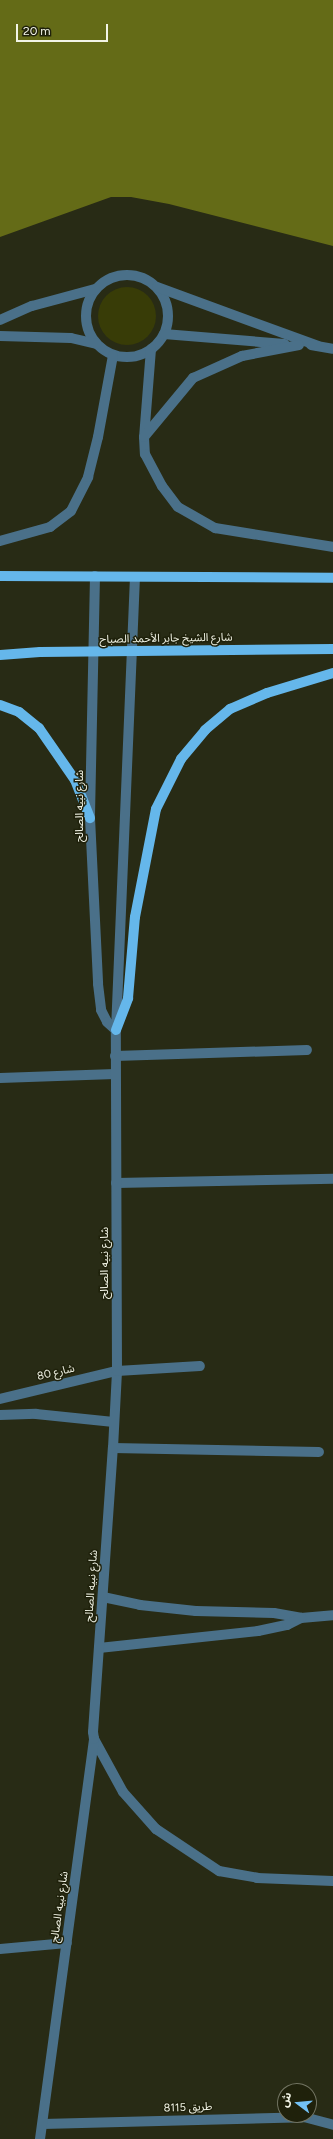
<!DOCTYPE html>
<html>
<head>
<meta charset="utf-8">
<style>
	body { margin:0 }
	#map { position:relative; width:333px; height:2139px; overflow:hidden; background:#282b15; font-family:Figtree,"Noto Sans Arabic",sans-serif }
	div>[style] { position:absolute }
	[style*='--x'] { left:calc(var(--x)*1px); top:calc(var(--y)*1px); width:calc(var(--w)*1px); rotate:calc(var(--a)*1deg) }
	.green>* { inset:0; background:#383c07 }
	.round { border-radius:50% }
	.water>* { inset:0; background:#646b17 }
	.service>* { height:10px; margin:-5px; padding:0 5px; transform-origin:5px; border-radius:5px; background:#4a7089 }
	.service>.ring { margin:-5px; padding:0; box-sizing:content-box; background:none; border:10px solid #4a7089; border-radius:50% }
	.minor>* { height:10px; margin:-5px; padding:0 5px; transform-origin:5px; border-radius:5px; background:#4a7089 }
	.primary>* { height:10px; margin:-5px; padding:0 5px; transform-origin:5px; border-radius:5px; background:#65b7eb }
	span { translate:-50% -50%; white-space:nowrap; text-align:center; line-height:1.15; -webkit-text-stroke:3px #1f210b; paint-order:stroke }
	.street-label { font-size:11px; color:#f2f4e6 }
	.north { position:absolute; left:277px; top:2083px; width:40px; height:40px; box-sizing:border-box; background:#1f210b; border:1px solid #737563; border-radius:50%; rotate:286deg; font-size:11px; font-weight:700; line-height:16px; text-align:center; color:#f2f4e6 }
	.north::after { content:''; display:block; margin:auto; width:14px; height:18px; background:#72c1f5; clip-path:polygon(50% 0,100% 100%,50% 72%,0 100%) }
	.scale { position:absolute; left:16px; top:24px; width:92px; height:18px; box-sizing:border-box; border:2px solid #f2f4e6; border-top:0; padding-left:5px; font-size:12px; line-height:14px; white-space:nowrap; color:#f2f4e6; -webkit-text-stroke:3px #1f210b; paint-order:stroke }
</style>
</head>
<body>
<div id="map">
	<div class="green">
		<i class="round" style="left:98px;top:287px;width:58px;height:58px"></i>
	</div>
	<div class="water">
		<i style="clip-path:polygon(0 0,333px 0,333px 246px,169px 204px,131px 197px,111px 197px,0 237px)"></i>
	</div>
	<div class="service">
		<i class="ring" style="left:86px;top:275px;width:72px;height:72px"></i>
		<i style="--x:157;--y:287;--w:171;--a:20.1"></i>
		<i style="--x:0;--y:320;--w:35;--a:-24"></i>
		<i style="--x:32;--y:306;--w:65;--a:-15.1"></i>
		<i style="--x:164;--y:334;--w:121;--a:4.7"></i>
		<i style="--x:0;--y:336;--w:71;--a:1.6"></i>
		<i style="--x:71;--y:338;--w:26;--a:13"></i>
		<i style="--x:311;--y:345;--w:22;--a:10"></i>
		<i style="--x:151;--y:349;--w:88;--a:94.5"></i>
		<i style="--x:144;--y:437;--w:17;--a:87"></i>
		<i style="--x:145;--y:454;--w:36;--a:62"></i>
		<i style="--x:162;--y:486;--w:26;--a:53"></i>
		<i style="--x:178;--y:507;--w:43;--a:29.6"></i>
		<i style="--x:215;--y:528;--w:120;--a:9.1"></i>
		<i style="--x:144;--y:437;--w:77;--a:-50.3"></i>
		<i style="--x:193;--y:378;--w:54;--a:-24.2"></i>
		<i style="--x:242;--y:356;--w:58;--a:-10.9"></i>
		<i style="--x:0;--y:541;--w:52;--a:-15.6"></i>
		<i style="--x:50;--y:527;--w:26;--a:-37"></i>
		<i style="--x:71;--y:511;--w:38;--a:-63"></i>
		<i style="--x:88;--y:477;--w:41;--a:-76"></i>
		<i style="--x:98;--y:437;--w:83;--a:-79.6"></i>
		<i style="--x:115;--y:1056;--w:192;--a:-1.8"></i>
		<i style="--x:0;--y:1078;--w:115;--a:-2"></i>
		<i style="--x:116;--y:1183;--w:217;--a:-1.1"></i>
		<i style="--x:117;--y:1371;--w:83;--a:-3.4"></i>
		<i style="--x:113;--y:1448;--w:206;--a:1.1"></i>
		<i style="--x:94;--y:1739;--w:60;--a:61.3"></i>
		<i style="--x:123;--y:1792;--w:50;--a:48.3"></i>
		<i style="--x:156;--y:1829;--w:76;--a:33.7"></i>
		<i style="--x:219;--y:1871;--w:39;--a:10"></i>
		<i style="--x:257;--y:1878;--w:76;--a:2.3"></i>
		<i style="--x:0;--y:1949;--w:67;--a:-5.1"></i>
	</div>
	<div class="minor">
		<i style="--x:95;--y:576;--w:242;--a:91.2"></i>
		<i style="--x:90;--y:818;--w:166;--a:87.2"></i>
		<i style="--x:98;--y:984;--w:26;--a:83"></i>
		<i style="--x:101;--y:1010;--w:13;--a:63"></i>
		<i style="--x:107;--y:1022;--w:12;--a:42"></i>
		<i style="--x:0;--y:1399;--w:120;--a:-13.5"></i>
		<i style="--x:0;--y:1415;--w:36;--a:-2"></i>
		<i style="--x:36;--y:1414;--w:78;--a:5.9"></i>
		<i style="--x:103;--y:1597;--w:38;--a:12"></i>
		<i style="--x:140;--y:1605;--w:56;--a:6.1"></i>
		<i style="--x:196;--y:1611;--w:78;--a:1.5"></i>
		<i style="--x:274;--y:1613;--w:27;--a:10"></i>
		<i style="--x:301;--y:1618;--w:32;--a:-5"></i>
		<i style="--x:99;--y:1648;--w:160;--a:-6.1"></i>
		<i style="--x:258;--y:1631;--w:30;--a:-12"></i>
		<i style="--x:287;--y:1625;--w:16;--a:-27"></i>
		<i style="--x:43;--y:2124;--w:261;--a:-1.5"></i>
		<i style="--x:304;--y:2117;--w:30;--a:15"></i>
		<i style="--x:40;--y:2139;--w:404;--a:-82.3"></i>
		<i style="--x:94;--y:1739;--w:7;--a:-98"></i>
		<i style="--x:93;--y:1732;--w:285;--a:-86"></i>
		<i style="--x:113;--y:1448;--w:77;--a:-87"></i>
		<i style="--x:117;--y:1371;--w:341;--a:-90.2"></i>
		<i style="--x:116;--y:1030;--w:453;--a:-87.6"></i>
	</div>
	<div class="primary">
		<i style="--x:0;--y:576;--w:333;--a:0.3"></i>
		<i style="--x:0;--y:655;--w:40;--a:-4.3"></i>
		<i style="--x:40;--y:652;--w:293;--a:-0.6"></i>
		<i style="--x:0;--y:705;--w:20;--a:20"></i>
		<i style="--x:19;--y:712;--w:26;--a:39"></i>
		<i style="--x:39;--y:728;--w:63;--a:55.3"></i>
		<i style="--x:75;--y:780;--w:41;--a:68.5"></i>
		<i style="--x:116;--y:1030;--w:34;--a:-69"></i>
		<i style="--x:128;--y:998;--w:81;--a:-85.1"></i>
		<i style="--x:135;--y:917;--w:110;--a:-79"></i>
		<i style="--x:156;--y:809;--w:56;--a:-63.4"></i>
		<i style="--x:181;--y:759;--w:38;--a:-50"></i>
		<i style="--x:205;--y:730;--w:33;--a:-40"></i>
		<i style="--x:230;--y:709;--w:40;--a:-23.4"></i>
		<i style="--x:267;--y:693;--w:69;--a:-16.9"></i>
	</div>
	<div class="street-label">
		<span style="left:166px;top:639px;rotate:-1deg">شارع الشيخ جابر الأحمد الصباح</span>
		<span style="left:80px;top:806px;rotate:-90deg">شارع نبيه الصالح</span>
		<span style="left:105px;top:1263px;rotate:-90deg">شارع نبيه الصالح</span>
		<span style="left:56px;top:1373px;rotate:-13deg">شارع 80</span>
		<span style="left:92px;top:1586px;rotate:-86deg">شارع نبيه الصالح</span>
		<span style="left:60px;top:1907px;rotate:-82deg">شارع نبيه الصالح</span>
		<span style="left:188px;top:2108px;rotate:-2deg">طريق 8115</span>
	</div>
	<div class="north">ش</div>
	<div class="scale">20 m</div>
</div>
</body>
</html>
